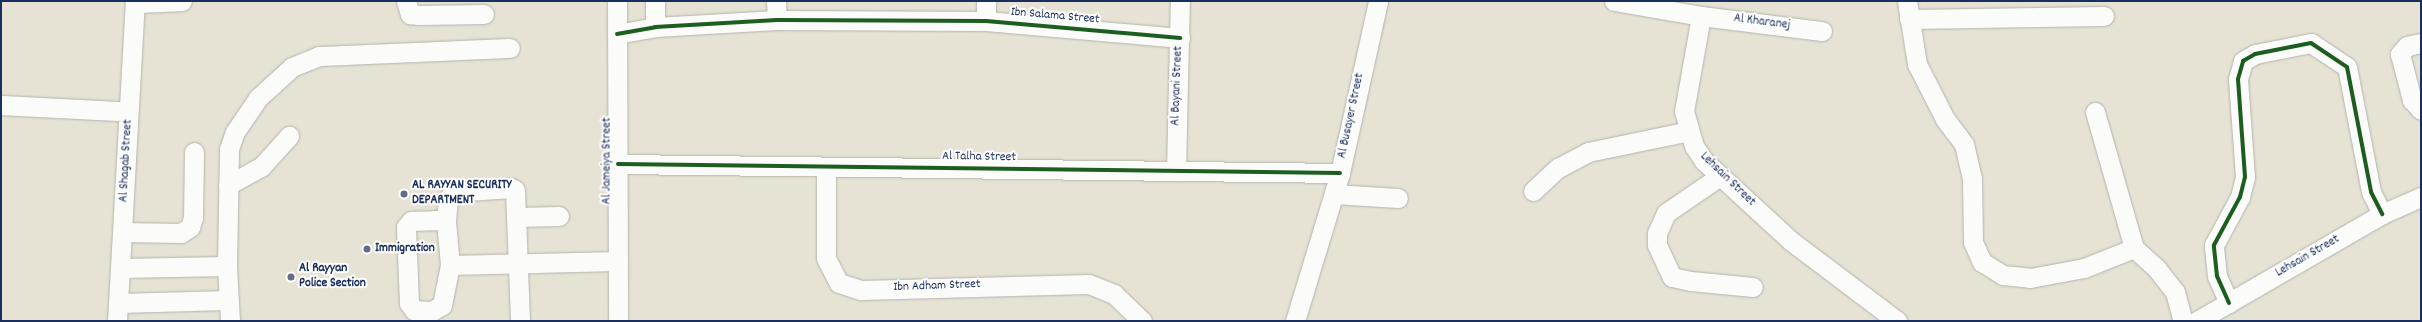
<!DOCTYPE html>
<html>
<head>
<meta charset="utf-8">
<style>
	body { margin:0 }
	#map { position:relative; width:2422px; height:322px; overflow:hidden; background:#e6e3d4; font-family:Dekko,sans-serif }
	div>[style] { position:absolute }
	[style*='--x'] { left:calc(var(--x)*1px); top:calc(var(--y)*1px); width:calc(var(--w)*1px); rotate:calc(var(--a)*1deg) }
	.roads { filter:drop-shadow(0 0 1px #b3b4af) drop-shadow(0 0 1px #b3b4af) }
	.minor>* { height:19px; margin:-9.5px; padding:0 9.5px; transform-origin:9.5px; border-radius:9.5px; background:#fbfbf9 }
	.cycleway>* { height:4px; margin:-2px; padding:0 2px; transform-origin:2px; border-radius:2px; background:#1b5e20 }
	.dots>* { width:11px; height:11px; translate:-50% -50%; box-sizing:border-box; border:2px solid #fff; border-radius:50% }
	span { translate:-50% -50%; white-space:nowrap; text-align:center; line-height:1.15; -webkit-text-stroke:4px #fff; paint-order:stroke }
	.street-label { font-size:13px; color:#1b2f5e }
	.poi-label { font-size:13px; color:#1b2f5e; font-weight:700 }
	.left { translate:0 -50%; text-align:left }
	.frame { position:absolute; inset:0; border:2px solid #1b2f5e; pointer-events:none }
</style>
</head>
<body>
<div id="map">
	<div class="roads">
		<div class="minor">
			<i style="--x:406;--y:1;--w:14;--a:73"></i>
			<i style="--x:410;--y:14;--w:9;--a:6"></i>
			<i style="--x:419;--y:15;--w:65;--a:-0.9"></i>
			<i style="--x:617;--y:1;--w:320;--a:89.8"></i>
			<i style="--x:655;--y:1;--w:26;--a:90"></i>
			<i style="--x:776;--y:1;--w:19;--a:87"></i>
			<i style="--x:986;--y:1;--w:20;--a:90"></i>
			<i style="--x:1614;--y:1;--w:88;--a:9.8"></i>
			<i style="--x:1701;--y:16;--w:97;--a:100.1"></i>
			<i style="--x:1684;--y:111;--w:36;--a:74"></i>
			<i style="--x:1694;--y:146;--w:18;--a:56"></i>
			<i style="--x:1704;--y:161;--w:118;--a:42.6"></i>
			<i style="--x:1791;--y:241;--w:133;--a:37"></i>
			<i style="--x:1907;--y:1;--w:64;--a:81"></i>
			<i style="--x:1917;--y:64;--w:62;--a:63"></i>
			<i style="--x:1945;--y:119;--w:31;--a:53"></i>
			<i style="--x:1964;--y:144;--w:35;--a:77"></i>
			<i style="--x:1972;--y:178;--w:64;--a:89.1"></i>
			<i style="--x:1973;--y:242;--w:22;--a:66"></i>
			<i style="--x:1982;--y:262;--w:25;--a:32"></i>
			<i style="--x:2003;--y:275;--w:27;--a:6"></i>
			<i style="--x:2030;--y:278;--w:55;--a:-10.5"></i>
			<i style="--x:2084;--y:268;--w:54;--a:-21.8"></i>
			<i style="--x:135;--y:3;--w:47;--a:-2.4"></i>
			<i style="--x:1701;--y:16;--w:122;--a:7.1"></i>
			<i style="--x:1909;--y:19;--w:195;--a:-0.9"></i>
			<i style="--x:617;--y:34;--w:39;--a:-10"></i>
			<i style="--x:655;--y:27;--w:122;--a:-3.3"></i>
			<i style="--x:777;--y:20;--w:209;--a:0.3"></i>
			<i style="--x:986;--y:21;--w:195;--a:5"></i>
			<i style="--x:2421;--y:43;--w:14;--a:168"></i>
			<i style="--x:2407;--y:46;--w:11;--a:131"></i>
			<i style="--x:2400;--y:54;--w:48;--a:75.4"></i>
			<i style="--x:2412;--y:100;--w:13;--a:48"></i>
			<i style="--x:1;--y:105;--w:117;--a:2.9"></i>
			<i style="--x:2095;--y:112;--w:141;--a:74"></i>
			<i style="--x:2134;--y:248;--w:31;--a:42"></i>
			<i style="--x:2157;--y:269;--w:29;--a:52"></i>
			<i style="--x:2175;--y:292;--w:30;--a:75"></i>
			<i style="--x:618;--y:164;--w:722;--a:0.71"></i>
			<i style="--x:826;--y:167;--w:91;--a:90"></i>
			<i style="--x:826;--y:258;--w:28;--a:63"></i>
			<i style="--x:839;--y:283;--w:23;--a:18"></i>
			<i style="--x:861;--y:290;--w:228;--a:-1.5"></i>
			<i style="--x:1089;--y:284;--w:27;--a:22"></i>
			<i style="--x:1114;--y:294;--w:39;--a:44"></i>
			<i style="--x:1176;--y:171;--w:170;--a:-88.7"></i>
			<i style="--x:1720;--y:176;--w:65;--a:145.6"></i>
			<i style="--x:1666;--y:213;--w:22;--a:114"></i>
			<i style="--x:1657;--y:233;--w:12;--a:90"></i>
			<i style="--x:1657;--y:245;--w:35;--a:65"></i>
			<i style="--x:1672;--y:277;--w:19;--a:12"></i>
			<i style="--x:1691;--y:281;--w:62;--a:5.5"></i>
			<i style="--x:228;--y:185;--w:38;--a:-29"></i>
			<i style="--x:261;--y:167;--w:42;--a:-47.9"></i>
			<i style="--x:1533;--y:191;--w:34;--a:-43"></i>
			<i style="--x:1558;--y:168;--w:34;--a:-28"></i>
			<i style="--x:1588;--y:152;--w:103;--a:-11.7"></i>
			<i style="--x:1334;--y:194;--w:64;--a:3.6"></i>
			<i style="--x:516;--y:217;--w:43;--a:-1.3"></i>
			<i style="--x:435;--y:220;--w:11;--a:5"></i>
			<i style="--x:446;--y:221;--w:44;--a:84.8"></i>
			<i style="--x:450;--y:265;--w:41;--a:101.3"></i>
			<i style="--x:442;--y:305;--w:12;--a:149"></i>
			<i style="--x:432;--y:311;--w:18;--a:-177"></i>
			<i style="--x:414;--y:310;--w:9;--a:-126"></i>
			<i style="--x:409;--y:303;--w:76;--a:-92.3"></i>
			<i style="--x:406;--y:227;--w:8;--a:-50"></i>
			<i style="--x:411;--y:221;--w:24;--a:-2"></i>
			<i style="--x:446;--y:221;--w:22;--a:-85"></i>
			<i style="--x:448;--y:199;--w:9;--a:-54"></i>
			<i style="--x:453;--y:192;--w:58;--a:-3.9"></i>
			<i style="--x:511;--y:188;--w:4;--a:27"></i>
			<i style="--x:515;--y:190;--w:131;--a:87.8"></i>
			<i style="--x:123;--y:232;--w:58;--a:1"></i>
			<i style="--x:181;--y:233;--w:11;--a:-34"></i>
			<i style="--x:190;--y:227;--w:9;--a:-72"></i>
			<i style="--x:193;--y:218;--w:66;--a:-89.1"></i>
			<i style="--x:450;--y:265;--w:168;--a:-1.4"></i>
			<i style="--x:121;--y:268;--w:106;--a:-1.1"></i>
			<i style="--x:119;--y:303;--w:109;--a:-1.6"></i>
			<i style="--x:2229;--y:303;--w:30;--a:-114"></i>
			<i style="--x:2217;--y:276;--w:31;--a:-96"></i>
			<i style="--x:2214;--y:245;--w:55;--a:-61.6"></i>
			<i style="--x:2240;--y:197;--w:21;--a:-76"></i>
			<i style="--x:2245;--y:177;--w:98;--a:-94.1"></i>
			<i style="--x:2238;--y:79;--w:19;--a:-74"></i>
			<i style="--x:2243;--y:61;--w:14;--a:-30"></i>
			<i style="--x:2255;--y:54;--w:57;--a:-11.1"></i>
			<i style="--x:2311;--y:43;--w:43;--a:33.7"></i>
			<i style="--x:2347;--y:67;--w:127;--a:79.1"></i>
			<i style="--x:2371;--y:192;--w:25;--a:63"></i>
			<i style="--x:117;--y:321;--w:321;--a:-86.8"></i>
			<i style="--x:230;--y:321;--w:55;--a:-93.1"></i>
			<i style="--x:227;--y:266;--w:117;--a:-89"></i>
			<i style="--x:229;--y:149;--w:18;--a:-71"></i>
			<i style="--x:235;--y:132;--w:41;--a:-55.9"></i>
			<i style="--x:258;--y:98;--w:46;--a:-42.4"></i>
			<i style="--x:292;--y:67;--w:29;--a:-22"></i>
			<i style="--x:319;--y:56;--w:191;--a:-2.4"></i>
			<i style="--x:1295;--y:321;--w:155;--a:-73.1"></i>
			<i style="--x:1340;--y:173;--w:176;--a:-77.5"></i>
			<i style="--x:2197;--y:321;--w:214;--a:-30"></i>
			<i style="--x:2382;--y:214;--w:43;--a:-23.6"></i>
		</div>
	</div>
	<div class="cycleway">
		<i style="--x:617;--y:34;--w:39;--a:-10"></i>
		<i style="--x:655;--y:27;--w:122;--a:-3.3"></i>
		<i style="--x:777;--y:20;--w:209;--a:0.3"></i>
		<i style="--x:986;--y:21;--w:195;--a:5"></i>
		<i style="--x:618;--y:164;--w:722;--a:0.71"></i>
		<i style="--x:2229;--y:303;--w:30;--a:-114"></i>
		<i style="--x:2217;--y:276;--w:31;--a:-96"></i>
		<i style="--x:2214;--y:245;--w:55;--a:-61.6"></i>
		<i style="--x:2240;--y:197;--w:21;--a:-76"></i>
		<i style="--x:2245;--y:177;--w:98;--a:-94.1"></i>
		<i style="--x:2238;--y:79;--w:19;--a:-74"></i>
		<i style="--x:2243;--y:61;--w:14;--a:-30"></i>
		<i style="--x:2255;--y:54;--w:57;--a:-11.1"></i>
		<i style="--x:2311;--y:43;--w:43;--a:33.7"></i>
		<i style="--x:2347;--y:67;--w:127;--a:79.1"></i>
		<i style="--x:2371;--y:192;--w:25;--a:63"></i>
	</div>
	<div class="dots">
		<i style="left:404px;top:194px;background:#626e87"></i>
		<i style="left:367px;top:249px;background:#626e87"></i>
		<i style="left:291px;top:277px;background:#626e87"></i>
	</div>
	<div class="street-label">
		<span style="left:1055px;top:17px;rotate:5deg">Ibn Salama Street</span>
		<span style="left:1762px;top:23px;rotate:7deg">Al Kharanej</span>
		<span style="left:1178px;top:86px;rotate:-88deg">Al Bayani Street</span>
		<span style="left:1352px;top:116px;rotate:-78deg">Al Busayer Street</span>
		<span style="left:979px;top:158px;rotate:1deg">Al Talha Street</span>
		<span style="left:127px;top:161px;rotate:-87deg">Al Shagab Street</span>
		<span style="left:608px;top:161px;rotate:-90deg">Al Jameiya Street</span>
		<span style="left:1727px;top:180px;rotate:44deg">Lehsain Street</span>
		<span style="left:2308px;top:257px;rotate:-30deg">Lehsain Street</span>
		<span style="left:937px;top:287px;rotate:-2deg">Ibn Adham Street</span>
	</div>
	<div class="poi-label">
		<span class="left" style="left:412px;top:194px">AL RAYYAN SECURITY<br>DEPARTMENT</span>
		<span class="left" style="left:375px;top:249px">Immigration</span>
		<span class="left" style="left:299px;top:277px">Al Rayyan<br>Police Section</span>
	</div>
	<div class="frame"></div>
</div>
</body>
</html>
